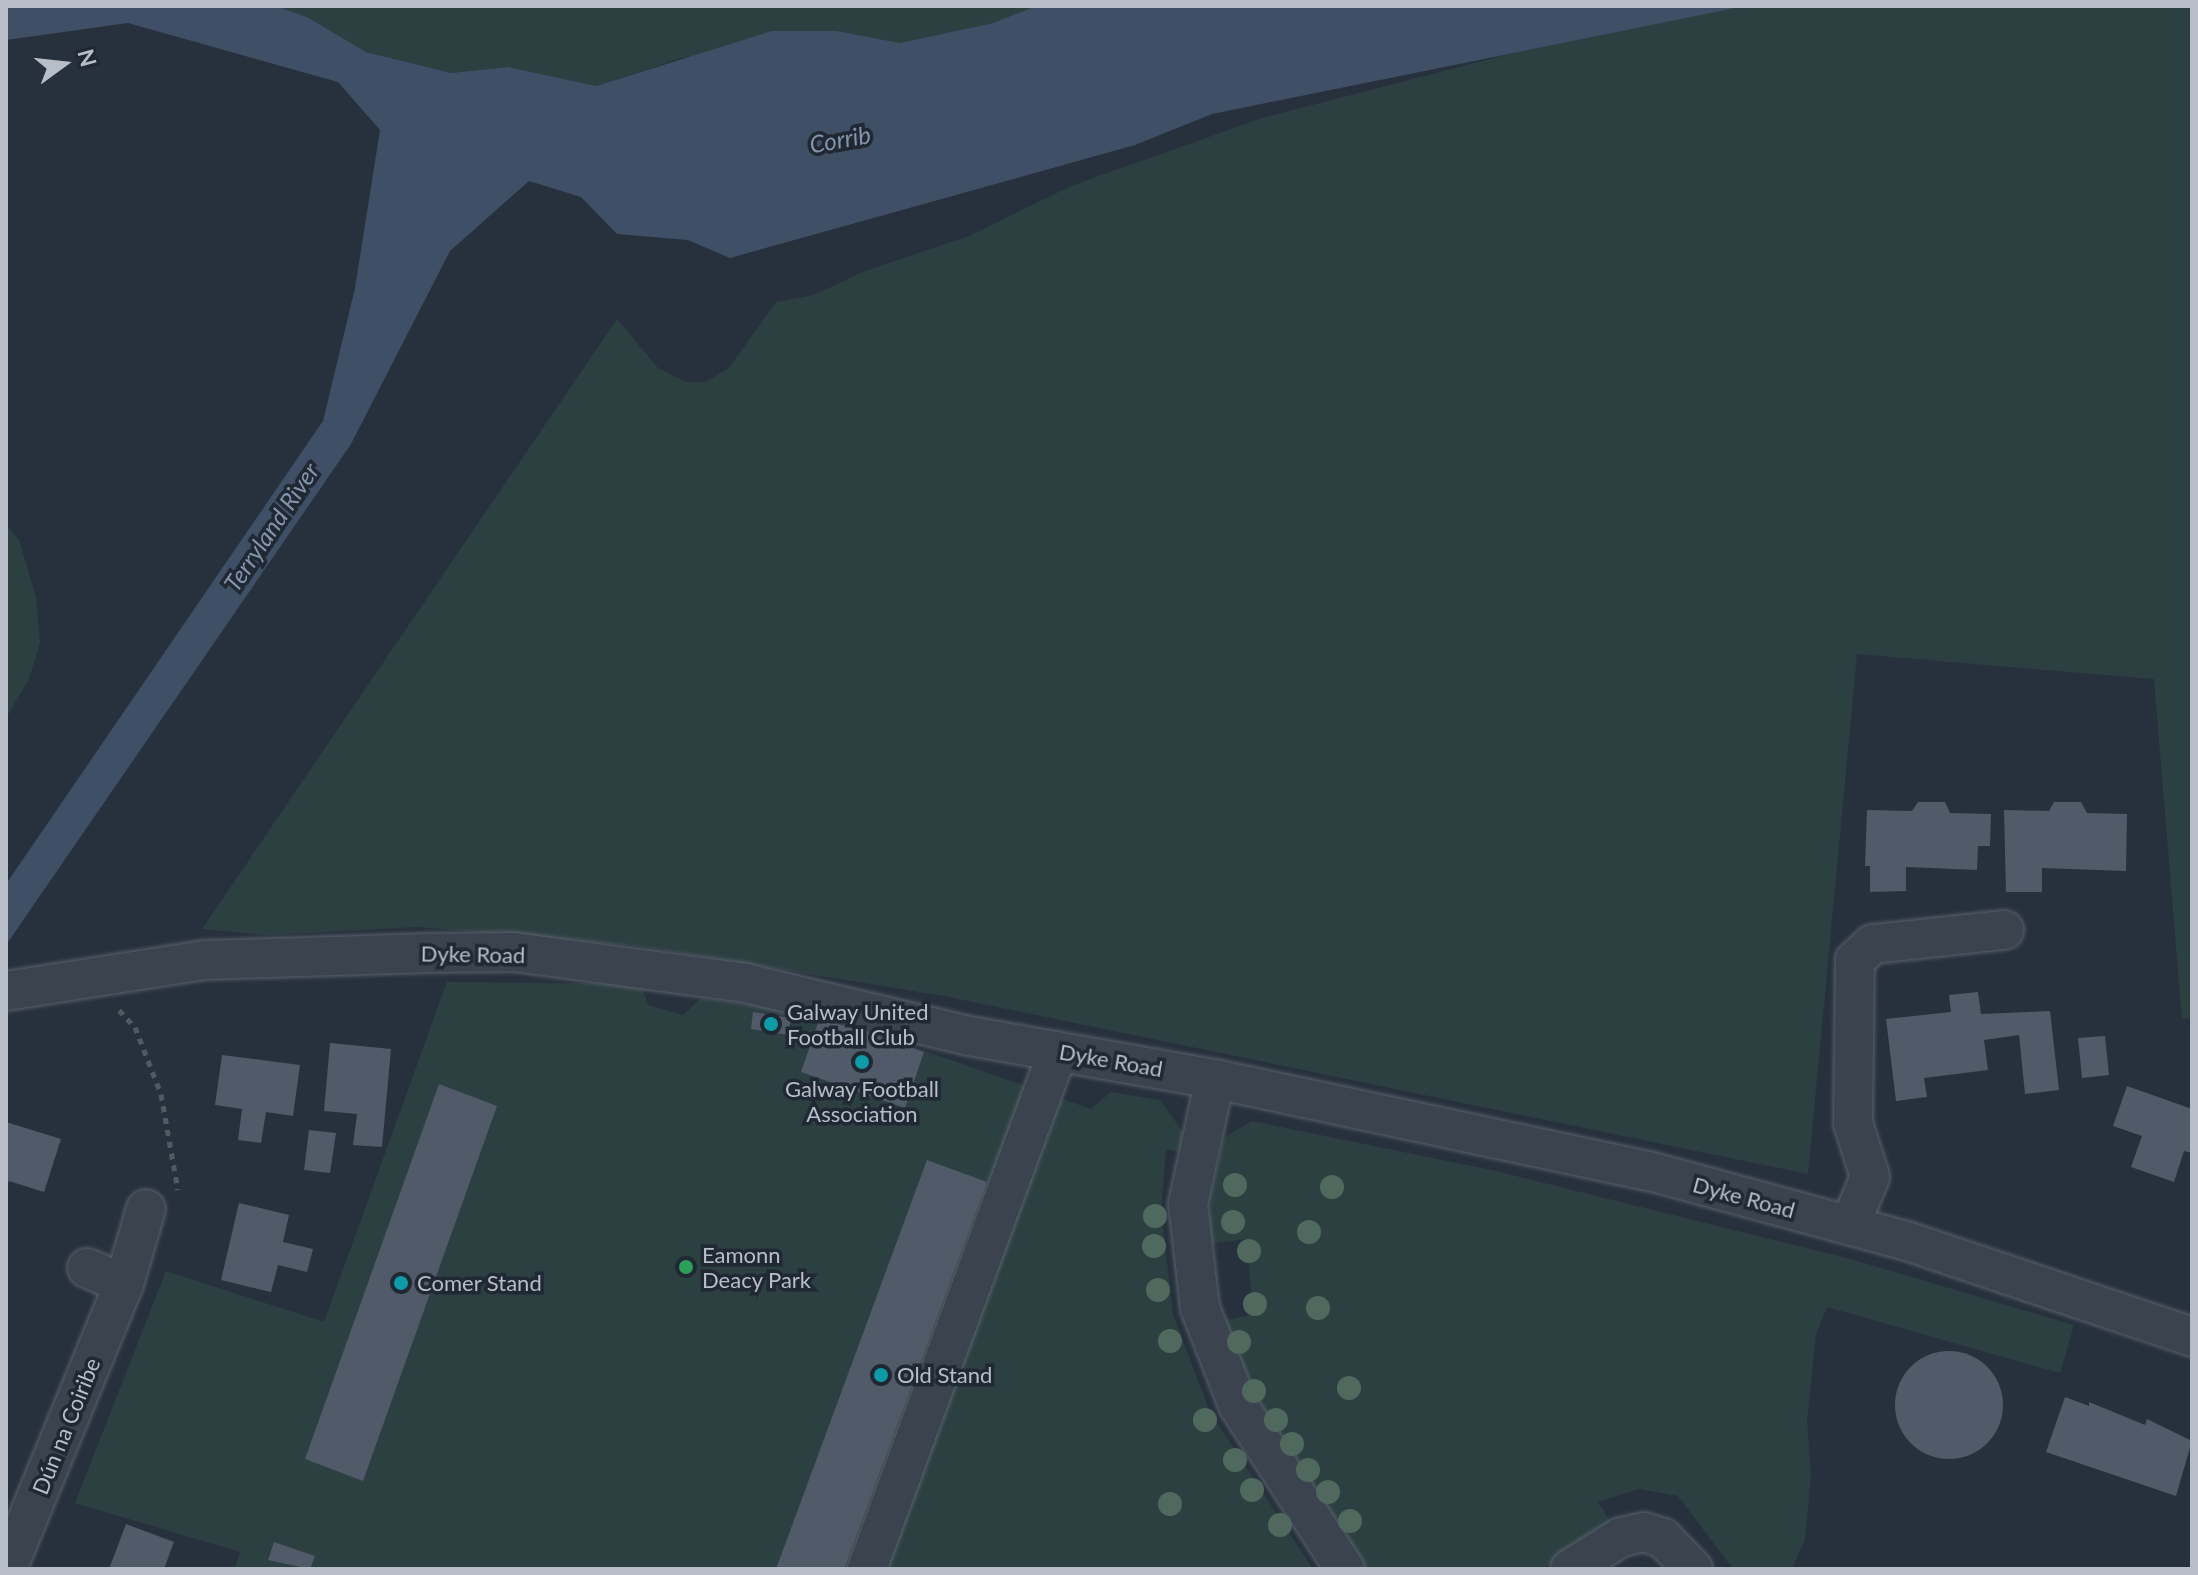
<!DOCTYPE html>
<html>
<head>
<meta charset="utf-8">
<style>
	body { margin:0 }
	#map { position:relative; width:2198px; height:1575px; overflow:hidden; background:#27313d; font-family:Lato,sans-serif }
	div>[style] { position:absolute }
	[style*='--x'] { left:calc(var(--x)*1px); top:calc(var(--y)*1px); width:calc(var(--w)*1px); rotate:calc(var(--a)*1deg) }
	.green>* { inset:0; background:#2c4041 }
	.water>* { inset:0; background:#3f4f65 }
	.building>* { inset:0; background:#515a68 }
	.round { border-radius:50% }
	.path>* { height:5px; margin-top:-2.5px; transform-origin:0; background:repeating-linear-gradient(90deg,#4b5d60 0 6px,transparent 0 12px) }
	.roads { filter:drop-shadow(0 0 2px #59616b) drop-shadow(0 0 2px #59616b) }
	.minor>* { height:38px; margin:-19px; padding:0 19px; transform-origin:19px; border-radius:19px; background:#3b434e }
	.trees>* { width:24px; height:24px; margin:-12px; border-radius:50%; background:#50695e }
	.dots>* { width:22px; height:22px; translate:-50% -50%; box-sizing:border-box; border:4px solid #202833; border-radius:50% }
	span { translate:-50% -50%; white-space:nowrap; text-align:center; line-height:1.15; -webkit-text-stroke:7px #202833; paint-order:stroke }
	.street-label { font-size:22px; color:#b7bec8 }
	.poi-label { font-size:22px; color:#b7bec8 }
	.left { translate:0 -50%; text-align:left }
	.water-label { font-size:24px; color:#8295ad; font-style:italic }
	.frame { position:absolute; inset:0; border:8px solid #b7bec8; pointer-events:none }
	.north { position:absolute; left:24px; top:24px; width:80px; height:80px; -webkit-text-stroke:6px #202833; paint-order:stroke; rotate:75deg; font-size:22px; font-weight:700; line-height:32px; text-align:center; color:#b7bec8 }
	.north::after { content:''; display:block; margin:auto; width:28px; height:36px; background:#b7bec8; clip-path:polygon(50% 0,100% 100%,50% 72%,0 100%) }
</style>
</head>
<body>
<div id="map">
	<div class="green">
		<i style="clip-path:polygon(276px 6px,1036px 6px,993px 23px,900px 43px,837px 31px,681px 58px,596px 86px,508px 67px,451px 73px,366px 52px,307px 17px)"></i>
		<i style="clip-path:polygon(1570px 6px,2192px 6px,2192px 1018px,2182px 1019px,2154px 679px,1857px 654px,1808px 1174px,944px 996px,636px 946px,418px 927px,267px 935px,202px 929px,617px 319px,658px 368px,686px 382px,705px 382px,728px 369px,776px 302px,814px 295px,865px 271px,969px 236px,1071px 186px,1262px 118px,1544px 45px)"></i>
		<i style="clip-path:polygon(6px 524px,19px 540px,36px 597px,40px 643px,29px 679px,6px 718px)"></i>
		<i style="clip-path:polygon(447px 982px,641px 984px,648px 1005px,683px 1015px,701px 998px,822px 1015px,1091px 1109px,1111px 1092px,1160px 1100px,1183px 1132px,1181px 1152px,1166px 1149px,1161px 1212px,1173px 1314px,1210px 1412px,1313px 1569px,235px 1569px,240px 1552px,75px 1503px,166px 1271px,324px 1322px)"></i>
		<i style="clip-path:polygon(1252px 1121px,1496px 1171px,1847px 1258px,2074px 1325px,2060px 1373px,1827px 1307px,1816px 1334px,1807px 1420px,1811px 1474px,1805px 1539px,1792px 1569px,1733px 1569px,1678px 1496px,1639px 1489px,1598px 1502px,1611px 1523px,1542px 1569px,1367px 1569px,1254px 1396px,1221px 1321px,1254px 1314px,1246px 1239px,1210px 1244px,1210px 1198px,1224px 1137px)"></i>
	</div>
	<div class="water">
		<i style="clip-path:polygon(6px 6px,276px 6px,307px 17px,366px 52px,451px 73px,508px 67px,596px 86px,772px 31px,837px 31px,900px 43px,993px 23px,1036px 6px,1745px 6px,1212px 114px,1135px 145px,730px 258px,688px 240px,617px 234px,581px 197px,529px 181px,450px 251px,351px 444px,6px 945px,6px 884px,323px 421px,355px 288px,380px 130px,338px 82px,128px 23px,6px 40px)"></i>
	</div>
	<div class="building">
		<i style="clip-path:polygon(1918px 802px,1945px 802px,1950px 813px,1991px 814px,1990px 846px,1978px 846px,1977px 870px,1906px 867px,1906px 891px,1870px 892px,1870px 866px,1865px 866px,1867px 810px,1912px 811px)"></i>
		<i style="clip-path:polygon(2054px 802px,2081px 802px,2087px 813px,2127px 814px,2126px 871px,2042px 868px,2042px 892px,2006px 892px,2004px 810px,2049px 811px)"></i>
		<i style="clip-path:polygon(1978px 992px,1981px 1014px,2050px 1011px,2059px 1090px,2025px 1094px,2019px 1035px,1984px 1040px,1988px 1070px,1924px 1078px,1927px 1097px,1896px 1101px,1886px 1019px,1951px 1012px,1949px 995px)"></i>
		<i style="clip-path:polygon(753px 1012px,791px 1018px,788px 1035px,751px 1029px)"></i>
		<i style="clip-path:polygon(820px 1017px,924px 1052px,905px 1108px,801px 1072px)"></i>
		<i style="clip-path:polygon(2105px 1036px,2109px 1075px,2082px 1078px,2078px 1038px)"></i>
		<i style="clip-path:polygon(330px 1043px,391px 1049px,382px 1147px,353px 1145px,357px 1114px,324px 1111px)"></i>
		<i style="clip-path:polygon(222px 1055px,300px 1065px,293px 1116px,266px 1112px,261px 1143px,238px 1140px,242px 1109px,215px 1105px)"></i>
		<i style="clip-path:polygon(439px 1084px,497px 1106px,363px 1481px,305px 1459px)"></i>
		<i style="clip-path:polygon(2127px 1086px,2192px 1109px,2192px 1153px,2184px 1151px,2174px 1182px,2131px 1167px,2142px 1136px,2113px 1126px)"></i>
		<i style="clip-path:polygon(6px 1122px,61px 1139px,44px 1192px,9px 1181px,6px 1188px)"></i>
		<i style="clip-path:polygon(309px 1130px,336px 1133px,330px 1173px,304px 1170px)"></i>
		<i style="clip-path:polygon(927px 1160px,987px 1182px,844px 1569px,776px 1569px)"></i>
		<i style="clip-path:polygon(239px 1203px,289px 1215px,283px 1242px,313px 1249px,307px 1272px,278px 1265px,271px 1292px,221px 1280px)"></i>
		<i class="round" style="left:1895px;top:1351px;width:108px;height:108px"></i>
		<i style="clip-path:polygon(2065px 1397px,2089px 1406px,2089px 1402px,2145px 1425px,2147px 1419px,2192px 1441px,2176px 1496px,2046px 1452px)"></i>
		<i style="clip-path:polygon(126px 1524px,174px 1542px,164px 1569px,109px 1569px)"></i>
		<i style="clip-path:polygon(274px 1542px,315px 1556px,310px 1569px,268px 1560px)"></i>
	</div>
	<div class="path">
		<i style="--x:119;--y:1010;--w:23;--a:47"></i>
		<i style="--x:135;--y:1027;--w:72;--a:68.8"></i>
		<i style="--x:161;--y:1094;--w:97;--a:80"></i>
	</div>
	<div class="roads">
		<div class="minor">
			<i style="--x:6;--y:991;--w:201;--a:-8.9"></i>
			<i style="--x:205;--y:960;--w:218;--a:-1.8"></i>
			<i style="--x:423;--y:953;--w:91;--a:-0.6"></i>
			<i style="--x:514;--y:952;--w:233;--a:7.6"></i>
			<i style="--x:745;--y:983;--w:231;--a:13.3"></i>
			<i style="--x:970;--y:1036;--w:249;--a:10"></i>
			<i style="--x:1215;--y:1079;--w:444;--a:12"></i>
			<i style="--x:1649;--y:1171;--w:267;--a:15.2"></i>
			<i style="--x:1907;--y:1241;--w:301;--a:18.6"></i>
			<i style="--x:1215;--y:1079;--w:128;--a:102.2"></i>
			<i style="--x:1188;--y:1204;--w:105;--a:83.4"></i>
			<i style="--x:1200;--y:1308;--w:104;--a:68.6"></i>
			<i style="--x:1238;--y:1405;--w:196;--a:56.9"></i>
			<i style="--x:1850;--y:1225;--w:52;--a:-67.4"></i>
			<i style="--x:1870;--y:1177;--w:57;--a:-107.5"></i>
			<i style="--x:1853;--y:1123;--w:163;--a:-89.3"></i>
			<i style="--x:1855;--y:960;--w:24;--a:-42"></i>
			<i style="--x:1873;--y:944;--w:132;--a:-6.1"></i>
			<i style="--x:87;--y:1268;--w:40;--a:23.4"></i>
			<i style="--x:7;--y:1569;--w:308;--a:-67.7"></i>
			<i style="--x:124;--y:1284;--w:78;--a:-73.7"></i>
			<i style="--x:867;--y:1569;--w:552;--a:-69.76"></i>
			<i style="--x:1570;--y:1569;--w:60;--a:-32.1"></i>
			<i style="--x:1621;--y:1537;--w:24;--a:-12"></i>
			<i style="--x:1644;--y:1532;--w:20;--a:18"></i>
			<i style="--x:1663;--y:1538;--w:43;--a:45.9"></i>
		</div>
	</div>
	<div class="trees">
		<i style="left:1235px;top:1185px"></i>
		<i style="left:1332px;top:1187px"></i>
		<i style="left:1155px;top:1216px"></i>
		<i style="left:1233px;top:1222px"></i>
		<i style="left:1309px;top:1232px"></i>
		<i style="left:1154px;top:1246px"></i>
		<i style="left:1249px;top:1251px"></i>
		<i style="left:1158px;top:1290px"></i>
		<i style="left:1255px;top:1304px"></i>
		<i style="left:1318px;top:1308px"></i>
		<i style="left:1170px;top:1341px"></i>
		<i style="left:1239px;top:1342px"></i>
		<i style="left:1349px;top:1388px"></i>
		<i style="left:1254px;top:1391px"></i>
		<i style="left:1205px;top:1420px"></i>
		<i style="left:1276px;top:1420px"></i>
		<i style="left:1292px;top:1444px"></i>
		<i style="left:1235px;top:1460px"></i>
		<i style="left:1308px;top:1470px"></i>
		<i style="left:1252px;top:1490px"></i>
		<i style="left:1328px;top:1492px"></i>
		<i style="left:1170px;top:1504px"></i>
		<i style="left:1350px;top:1521px"></i>
		<i style="left:1280px;top:1525px"></i>
	</div>
	<div class="dots">
		<i style="left:771px;top:1024px;background:#0f9aa8"></i>
		<i style="left:862px;top:1062px;background:#0f9aa8"></i>
		<i style="left:686px;top:1267px;background:#2e9e5b"></i>
		<i style="left:401px;top:1283px;background:#0f9aa8"></i>
		<i style="left:881px;top:1375px;background:#0f9aa8"></i>
	</div>
	<div class="street-label">
		<span style="left:473px;top:954px;rotate:1deg">Dyke Road</span>
		<span style="left:1111px;top:1060px;rotate:10deg">Dyke Road</span>
		<span style="left:1744px;top:1197px;rotate:15deg">Dyke Road</span>
		<span style="left:66px;top:1426px;rotate:-68deg">Dún na Coiribe</span>
	</div>
	<div class="poi-label">
		<span class="left" style="left:787px;top:1024px">Galway United<br>Football Club</span>
		<span style="left:862px;top:1101px">Galway Football<br>Association</span>
		<span class="left" style="left:702px;top:1267px">Eamonn<br>Deacy Park</span>
		<span class="left" style="left:417px;top:1283px">Comer Stand</span>
		<span class="left" style="left:897px;top:1375px">Old Stand</span>
	</div>
	<div class="water-label">
		<span style="left:840px;top:139px;rotate:-10deg">Corrib</span>
		<span style="left:271px;top:527px;rotate:-56deg">Terryland River</span>
	</div>
	<div class="frame"></div>
	<div class="north">N</div>
</div>
</body>
</html>
